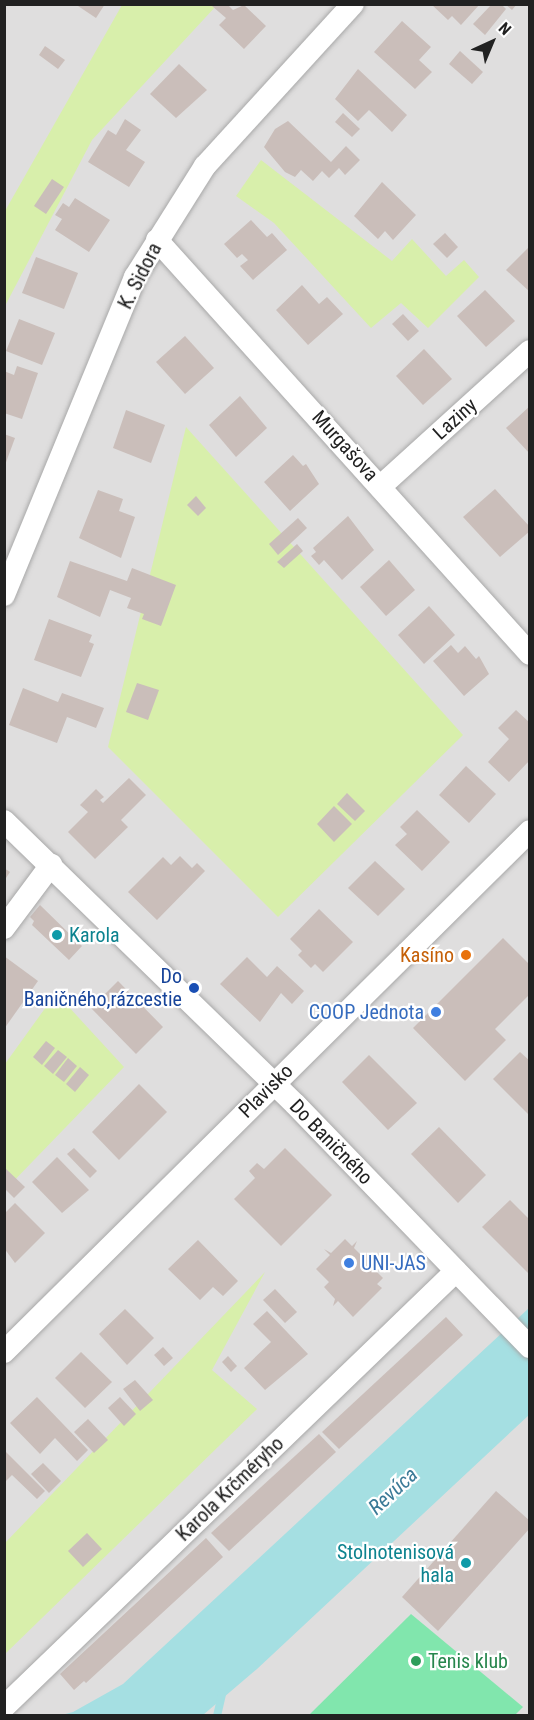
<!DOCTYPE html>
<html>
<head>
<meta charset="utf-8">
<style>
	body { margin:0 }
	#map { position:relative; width:534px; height:1720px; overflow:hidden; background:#f2ede7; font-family:"Roboto Condensed",sans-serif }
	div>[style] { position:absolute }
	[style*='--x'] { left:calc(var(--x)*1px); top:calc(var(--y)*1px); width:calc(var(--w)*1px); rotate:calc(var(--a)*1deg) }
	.residential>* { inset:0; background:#dfdede }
	.grass>* { inset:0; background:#d8efab }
	.pitch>* { inset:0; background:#81e6ad }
	.water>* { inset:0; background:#a5dfe2 }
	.stream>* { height:8px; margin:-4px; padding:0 4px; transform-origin:4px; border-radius:4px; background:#a5dfe2 }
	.building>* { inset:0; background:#cabeba }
	.roads { filter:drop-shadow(0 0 2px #a8a8a8) drop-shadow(0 0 2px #a8a8a8) }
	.street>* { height:22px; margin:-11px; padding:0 11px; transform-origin:11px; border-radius:11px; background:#fff }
	.dots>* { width:16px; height:16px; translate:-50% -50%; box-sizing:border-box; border:3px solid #fff; border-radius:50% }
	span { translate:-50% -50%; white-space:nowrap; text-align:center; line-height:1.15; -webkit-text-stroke:4.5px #fff; paint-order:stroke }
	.street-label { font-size:20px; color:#212121 }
	.culture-label { font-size:20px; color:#0d838f }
	.left { translate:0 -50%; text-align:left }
	.right { translate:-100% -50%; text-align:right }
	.food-label { font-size:20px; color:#c56008 }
	.transit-label { font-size:20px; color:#164399 }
	.shop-label { font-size:20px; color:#366cbe }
	.leisure-label { font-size:20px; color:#27864d }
	.water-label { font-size:21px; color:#3b7a97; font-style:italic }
	.frame { position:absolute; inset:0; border:6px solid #212121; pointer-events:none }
	.north { position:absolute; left:462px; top:12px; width:60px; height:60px; -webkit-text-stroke:4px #fff; paint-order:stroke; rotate:44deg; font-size:16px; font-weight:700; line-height:24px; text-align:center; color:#212121 }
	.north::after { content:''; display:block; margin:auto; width:21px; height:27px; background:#212121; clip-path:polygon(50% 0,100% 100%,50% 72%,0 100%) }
</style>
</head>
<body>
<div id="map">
	<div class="residential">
		<i style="clip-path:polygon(5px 5px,529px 5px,529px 1715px,5px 1715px)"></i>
	</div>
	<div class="grass">
		<i style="clip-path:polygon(122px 5px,217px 5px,92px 140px,5px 306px,5px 211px)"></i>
		<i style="clip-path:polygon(261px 160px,392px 261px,412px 239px,446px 276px,464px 260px,479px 277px,428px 328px,401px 303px,371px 328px,274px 223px,236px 196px)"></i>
		<i style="clip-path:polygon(186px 427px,463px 735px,278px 917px,108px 747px)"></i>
		<i style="clip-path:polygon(56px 993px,124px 1067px,5px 1190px,5px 1064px)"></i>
		<i style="clip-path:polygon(265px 1272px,212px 1370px,257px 1409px,5px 1654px,5px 1543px)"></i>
	</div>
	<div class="pitch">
		<i style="clip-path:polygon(411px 1614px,523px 1707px,514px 1716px,309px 1715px)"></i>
	</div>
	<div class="water">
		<i style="clip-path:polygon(529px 1308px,529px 1415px,257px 1669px,203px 1715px,58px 1716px,73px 1712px,123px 1684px)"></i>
	</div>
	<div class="stream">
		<i style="--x:217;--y:1716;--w:23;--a:-77"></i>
	</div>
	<div class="building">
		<i style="clip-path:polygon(75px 4px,105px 4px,96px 18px)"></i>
		<i style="clip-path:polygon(227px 4px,233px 10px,244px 5px,266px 26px,244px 49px,219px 25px,226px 18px,212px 6px)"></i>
		<i style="clip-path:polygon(431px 4px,480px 4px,461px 25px,452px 16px,448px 20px)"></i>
		<i style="clip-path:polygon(501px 4px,506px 9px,485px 35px,473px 24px,492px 4px)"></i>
		<i style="clip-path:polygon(505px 4px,517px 4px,512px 10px)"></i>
		<i style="clip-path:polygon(402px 21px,431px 47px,419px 60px,432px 72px,415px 89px,374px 52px)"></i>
		<i style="clip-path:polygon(45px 46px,65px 60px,58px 69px,39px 55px)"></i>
		<i style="clip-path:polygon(460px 51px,483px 72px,472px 84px,449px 64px)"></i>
		<i style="clip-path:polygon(179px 64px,207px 90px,176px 118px,150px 94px)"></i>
		<i style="clip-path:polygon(358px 69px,407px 115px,392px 132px,369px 110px,358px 121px,335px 99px)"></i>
		<i style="clip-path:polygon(343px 113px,360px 129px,352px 137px,335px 122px)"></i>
		<i style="clip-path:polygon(125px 119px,141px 130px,126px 150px,145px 162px,129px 187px,88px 162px,108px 130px,116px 135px)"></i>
		<i style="clip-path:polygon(288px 121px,331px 162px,346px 146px,360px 160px,345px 175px,339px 168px,329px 178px,322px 171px,313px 181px,301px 170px,295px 177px,285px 172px,264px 147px,275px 129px)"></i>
		<i style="clip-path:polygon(52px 179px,64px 187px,46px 214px,34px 206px)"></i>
		<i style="clip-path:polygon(382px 182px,416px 215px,393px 240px,385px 231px,378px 239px,354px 216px)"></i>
		<i style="clip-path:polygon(75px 198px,110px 220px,89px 252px,55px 230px,62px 219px,55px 215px,63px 203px,69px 207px)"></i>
		<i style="clip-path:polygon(251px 220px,267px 237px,272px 233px,287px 250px,253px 280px,240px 266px,248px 260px,242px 254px,237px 258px,224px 244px)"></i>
		<i style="clip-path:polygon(445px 233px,458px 247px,447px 258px,433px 244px)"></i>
		<i style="clip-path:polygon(530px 246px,530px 292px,506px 270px)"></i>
		<i style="clip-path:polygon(36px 257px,78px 273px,64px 309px,22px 293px)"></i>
		<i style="clip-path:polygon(302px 285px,319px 304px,327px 297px,343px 314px,308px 345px,276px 310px)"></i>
		<i style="clip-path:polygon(485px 290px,515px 321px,486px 347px,457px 316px)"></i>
		<i style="clip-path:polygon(403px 314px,419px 331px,408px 341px,392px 324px)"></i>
		<i style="clip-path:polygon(19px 319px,55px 333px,42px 365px,6px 351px)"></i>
		<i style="clip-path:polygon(185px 336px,214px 368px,185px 394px,156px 362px)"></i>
		<i style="clip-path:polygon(424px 349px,452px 379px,423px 405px,396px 376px)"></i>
		<i style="clip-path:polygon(17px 366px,38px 373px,22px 419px,4px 413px,4px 371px,14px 375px)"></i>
		<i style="clip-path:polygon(240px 396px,267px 428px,236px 457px,209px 425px)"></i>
		<i style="clip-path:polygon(530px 406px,530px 454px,506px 428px)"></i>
		<i style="clip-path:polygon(126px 410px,165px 425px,151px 463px,113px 448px)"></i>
		<i style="clip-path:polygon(4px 434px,15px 438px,5px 465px,4px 464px)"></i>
		<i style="clip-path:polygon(293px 455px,303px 466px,306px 464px,319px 484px,290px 511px,264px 482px)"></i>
		<i style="clip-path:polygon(495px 489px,530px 527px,530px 531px,500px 557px,463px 517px)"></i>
		<i style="clip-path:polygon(98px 490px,123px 499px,119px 511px,135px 517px,121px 558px,79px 538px)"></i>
		<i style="clip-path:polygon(196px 496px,206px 508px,198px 516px,187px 505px)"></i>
		<i style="clip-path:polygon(348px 516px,374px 550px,342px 580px,324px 560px,319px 565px,311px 556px,316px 552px,313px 548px)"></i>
		<i style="clip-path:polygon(298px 518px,307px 528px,278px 555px,269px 544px)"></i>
		<i style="clip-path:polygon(297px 544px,303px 551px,284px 568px,277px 562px)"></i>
		<i style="clip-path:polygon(389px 560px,415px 590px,386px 616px,360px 587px)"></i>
		<i style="clip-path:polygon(70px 561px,127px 581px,132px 568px,176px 585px,161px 626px,142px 619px,144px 614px,127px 608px,131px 598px,110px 590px,100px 617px,57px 597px)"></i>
		<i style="clip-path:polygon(429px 606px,455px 635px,424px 664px,398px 635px)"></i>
		<i style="clip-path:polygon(49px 619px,92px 635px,89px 642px,94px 644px,81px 677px,34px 660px)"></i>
		<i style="clip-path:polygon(451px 645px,458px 653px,465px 646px,476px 659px,479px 656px,489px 674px,464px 696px,433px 661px)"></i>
		<i style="clip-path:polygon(137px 683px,159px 690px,148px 720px,126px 712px)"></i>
		<i style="clip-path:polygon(23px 688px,58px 702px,62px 693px,104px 708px,96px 728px,67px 717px,57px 743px,9px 725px)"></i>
		<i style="clip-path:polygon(516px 710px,530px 723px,530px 760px,509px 782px,488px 762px,509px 739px,498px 728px)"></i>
		<i style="clip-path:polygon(466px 766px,496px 794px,469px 823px,439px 795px)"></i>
		<i style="clip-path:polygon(129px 778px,146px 795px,121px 820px,128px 827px,95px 859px,68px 832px,88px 812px,80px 805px,96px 789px,104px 797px,100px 800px,103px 803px)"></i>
		<i style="clip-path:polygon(347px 793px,365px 811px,355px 821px,337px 804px)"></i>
		<i style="clip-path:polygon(334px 806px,352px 824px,334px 842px,317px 824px)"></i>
		<i style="clip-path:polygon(417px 810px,450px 842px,422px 871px,395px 845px,407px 834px,400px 827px)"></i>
		<i style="clip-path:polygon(180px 856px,192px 868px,197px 863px,205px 871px,157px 920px,128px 892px,163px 857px,171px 865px)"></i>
		<i style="clip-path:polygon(375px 861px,405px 889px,378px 916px,348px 888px)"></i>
		<i style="clip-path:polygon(4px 868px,10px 872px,4px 881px)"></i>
		<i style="clip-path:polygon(40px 905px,82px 946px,69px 960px,32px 925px,34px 921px,30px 917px)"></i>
		<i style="clip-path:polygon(319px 909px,353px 942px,323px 972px,315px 964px,311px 968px,298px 955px,302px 951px,290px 939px)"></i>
		<i style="clip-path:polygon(503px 938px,530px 965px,530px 994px,495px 1029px,506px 1040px,465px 1081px,413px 1028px)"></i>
		<i style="clip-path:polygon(4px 956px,38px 981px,4px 1029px)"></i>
		<i style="clip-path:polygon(247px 957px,267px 977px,277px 966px,304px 991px,292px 1004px,281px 993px,260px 1022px,220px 984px)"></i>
		<i style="clip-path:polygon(118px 981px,163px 1027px,136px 1054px,91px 1008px)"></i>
		<i style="clip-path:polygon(46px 1041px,55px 1048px,42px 1065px,33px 1057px)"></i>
		<i style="clip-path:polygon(58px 1050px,67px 1057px,53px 1074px,44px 1066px)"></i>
		<i style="clip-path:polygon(520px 1052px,530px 1061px,530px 1116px,493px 1079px)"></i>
		<i style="clip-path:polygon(369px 1055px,417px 1103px,388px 1130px,342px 1082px)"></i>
		<i style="clip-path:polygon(68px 1058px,77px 1066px,64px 1082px,55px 1075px)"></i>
		<i style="clip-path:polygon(80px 1067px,89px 1075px,75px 1092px,66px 1084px)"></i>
		<i style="clip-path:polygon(139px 1084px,167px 1112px,119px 1160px,92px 1132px)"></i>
		<i style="clip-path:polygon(439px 1127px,486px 1175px,458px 1203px,411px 1154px)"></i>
		<i style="clip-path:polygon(74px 1148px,97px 1171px,90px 1178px,67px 1154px)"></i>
		<i style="clip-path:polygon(285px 1148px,332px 1195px,281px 1246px,234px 1199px,255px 1178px,249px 1171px,257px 1163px,264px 1169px)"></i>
		<i style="clip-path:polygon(57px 1157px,89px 1190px,62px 1213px,32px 1182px)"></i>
		<i style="clip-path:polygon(4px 1167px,25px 1187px,14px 1198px,4px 1188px)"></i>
		<i style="clip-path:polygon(510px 1200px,530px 1220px,530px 1275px,482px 1227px)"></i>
		<i style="clip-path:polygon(15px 1203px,45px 1233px,15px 1263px,4px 1248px,4px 1214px)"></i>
		<i style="clip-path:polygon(345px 1239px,352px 1246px,357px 1241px,354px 1248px,363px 1257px,366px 1254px,373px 1261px,370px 1265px,383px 1278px,377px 1284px,382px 1288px,353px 1317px,338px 1301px,333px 1306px,335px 1299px,324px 1287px,329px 1282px,316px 1269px,330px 1255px,324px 1249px,331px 1253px)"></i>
		<i style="clip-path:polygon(198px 1240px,238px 1281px,223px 1296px,213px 1287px,200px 1300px,168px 1269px)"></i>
		<i style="clip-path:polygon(275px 1289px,297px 1312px,285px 1323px,263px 1300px)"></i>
		<i style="clip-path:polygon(125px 1309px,154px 1338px,127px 1365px,99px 1334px)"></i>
		<i style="clip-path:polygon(267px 1311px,308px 1354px,265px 1390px,244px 1368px,271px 1342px,253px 1324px)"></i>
		<i style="clip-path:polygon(446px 1317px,463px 1335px,339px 1449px,322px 1432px)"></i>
		<i style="clip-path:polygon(163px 1347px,173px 1358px,164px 1366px,154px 1355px)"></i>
		<i style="clip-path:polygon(81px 1352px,112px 1382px,85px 1408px,55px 1378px)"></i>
		<i style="clip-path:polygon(228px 1356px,237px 1366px,231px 1372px,222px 1362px)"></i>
		<i style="clip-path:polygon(135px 1380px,153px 1400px,140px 1411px,123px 1389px)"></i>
		<i style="clip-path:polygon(37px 1397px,88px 1450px,77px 1461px,55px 1438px,40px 1454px,10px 1423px)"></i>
		<i style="clip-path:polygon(120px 1397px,136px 1414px,124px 1426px,108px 1408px)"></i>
		<i style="clip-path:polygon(88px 1419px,108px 1440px,94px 1453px,74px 1432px)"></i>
		<i style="clip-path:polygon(319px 1434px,336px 1452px,229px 1551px,211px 1533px)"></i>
		<i style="clip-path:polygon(4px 1450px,45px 1491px,37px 1499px,12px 1475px,4px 1483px)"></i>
		<i style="clip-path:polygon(43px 1463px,61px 1481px,49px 1493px,31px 1474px)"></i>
		<i style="clip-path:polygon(496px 1491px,530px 1521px,530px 1528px,438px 1631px,402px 1597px)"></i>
		<i style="clip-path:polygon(87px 1533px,102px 1549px,83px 1567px,68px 1551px)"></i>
		<i style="clip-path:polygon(206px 1538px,223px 1557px,86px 1683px,84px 1681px,74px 1690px,60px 1674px)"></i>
	</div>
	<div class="roads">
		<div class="street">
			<i style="--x:157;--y:240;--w:557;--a:47.98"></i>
			<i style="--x:381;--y:486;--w:201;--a:-42.2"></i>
			<i style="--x:4;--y:595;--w:344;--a:-67.6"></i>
			<i style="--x:135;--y:277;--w:131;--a:-57.8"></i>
			<i style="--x:205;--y:166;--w:219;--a:-47.6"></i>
			<i style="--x:4;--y:821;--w:406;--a:44.2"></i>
			<i style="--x:295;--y:1104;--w:338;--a:46"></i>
			<i style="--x:4;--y:928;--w:79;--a:-53.3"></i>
			<i style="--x:4;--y:1352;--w:740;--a:-44.73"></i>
			<i style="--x:4;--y:1707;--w:628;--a:-43.97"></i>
		</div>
	</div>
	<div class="dots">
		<i style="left:57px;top:935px;background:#0f9aa8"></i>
		<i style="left:466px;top:955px;background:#e8710a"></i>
		<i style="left:194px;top:988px;background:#1a4fb4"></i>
		<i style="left:436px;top:1012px;background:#3f7fe0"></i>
		<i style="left:349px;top:1263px;background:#3f7fe0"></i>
		<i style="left:466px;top:1563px;background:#0f9aa8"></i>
		<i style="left:416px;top:1661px;background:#2e9e5b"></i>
	</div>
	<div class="street-label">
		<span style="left:140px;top:276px;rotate:-63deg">K. Sidora</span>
		<span style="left:455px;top:419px;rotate:-42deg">Laziny</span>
		<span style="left:345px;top:446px;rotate:48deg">Murgašova</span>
		<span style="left:266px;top:1091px;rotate:-45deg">Plavisko</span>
		<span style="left:331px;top:1142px;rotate:46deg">Do Baničného</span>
		<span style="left:230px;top:1489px;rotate:-44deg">Karola Krčméryho</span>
	</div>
	<div class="culture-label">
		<span class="left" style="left:69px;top:935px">Karola</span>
		<span class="right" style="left:454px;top:1564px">Stolnotenisová<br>hala</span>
	</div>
	<div class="food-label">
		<span class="right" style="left:454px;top:955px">Kasíno</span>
	</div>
	<div class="transit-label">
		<span class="right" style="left:182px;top:988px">Do<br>Baničného,rázcestie</span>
	</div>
	<div class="shop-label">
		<span class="right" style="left:424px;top:1012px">COOP Jednota</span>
		<span class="left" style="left:361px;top:1263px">UNI-JAS</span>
	</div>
	<div class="leisure-label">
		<span class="left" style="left:428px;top:1661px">Tenis klub</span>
	</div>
	<div class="water-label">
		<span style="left:393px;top:1491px;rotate:-43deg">Revúca</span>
	</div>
	<div class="frame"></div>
	<div class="north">N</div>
</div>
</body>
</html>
